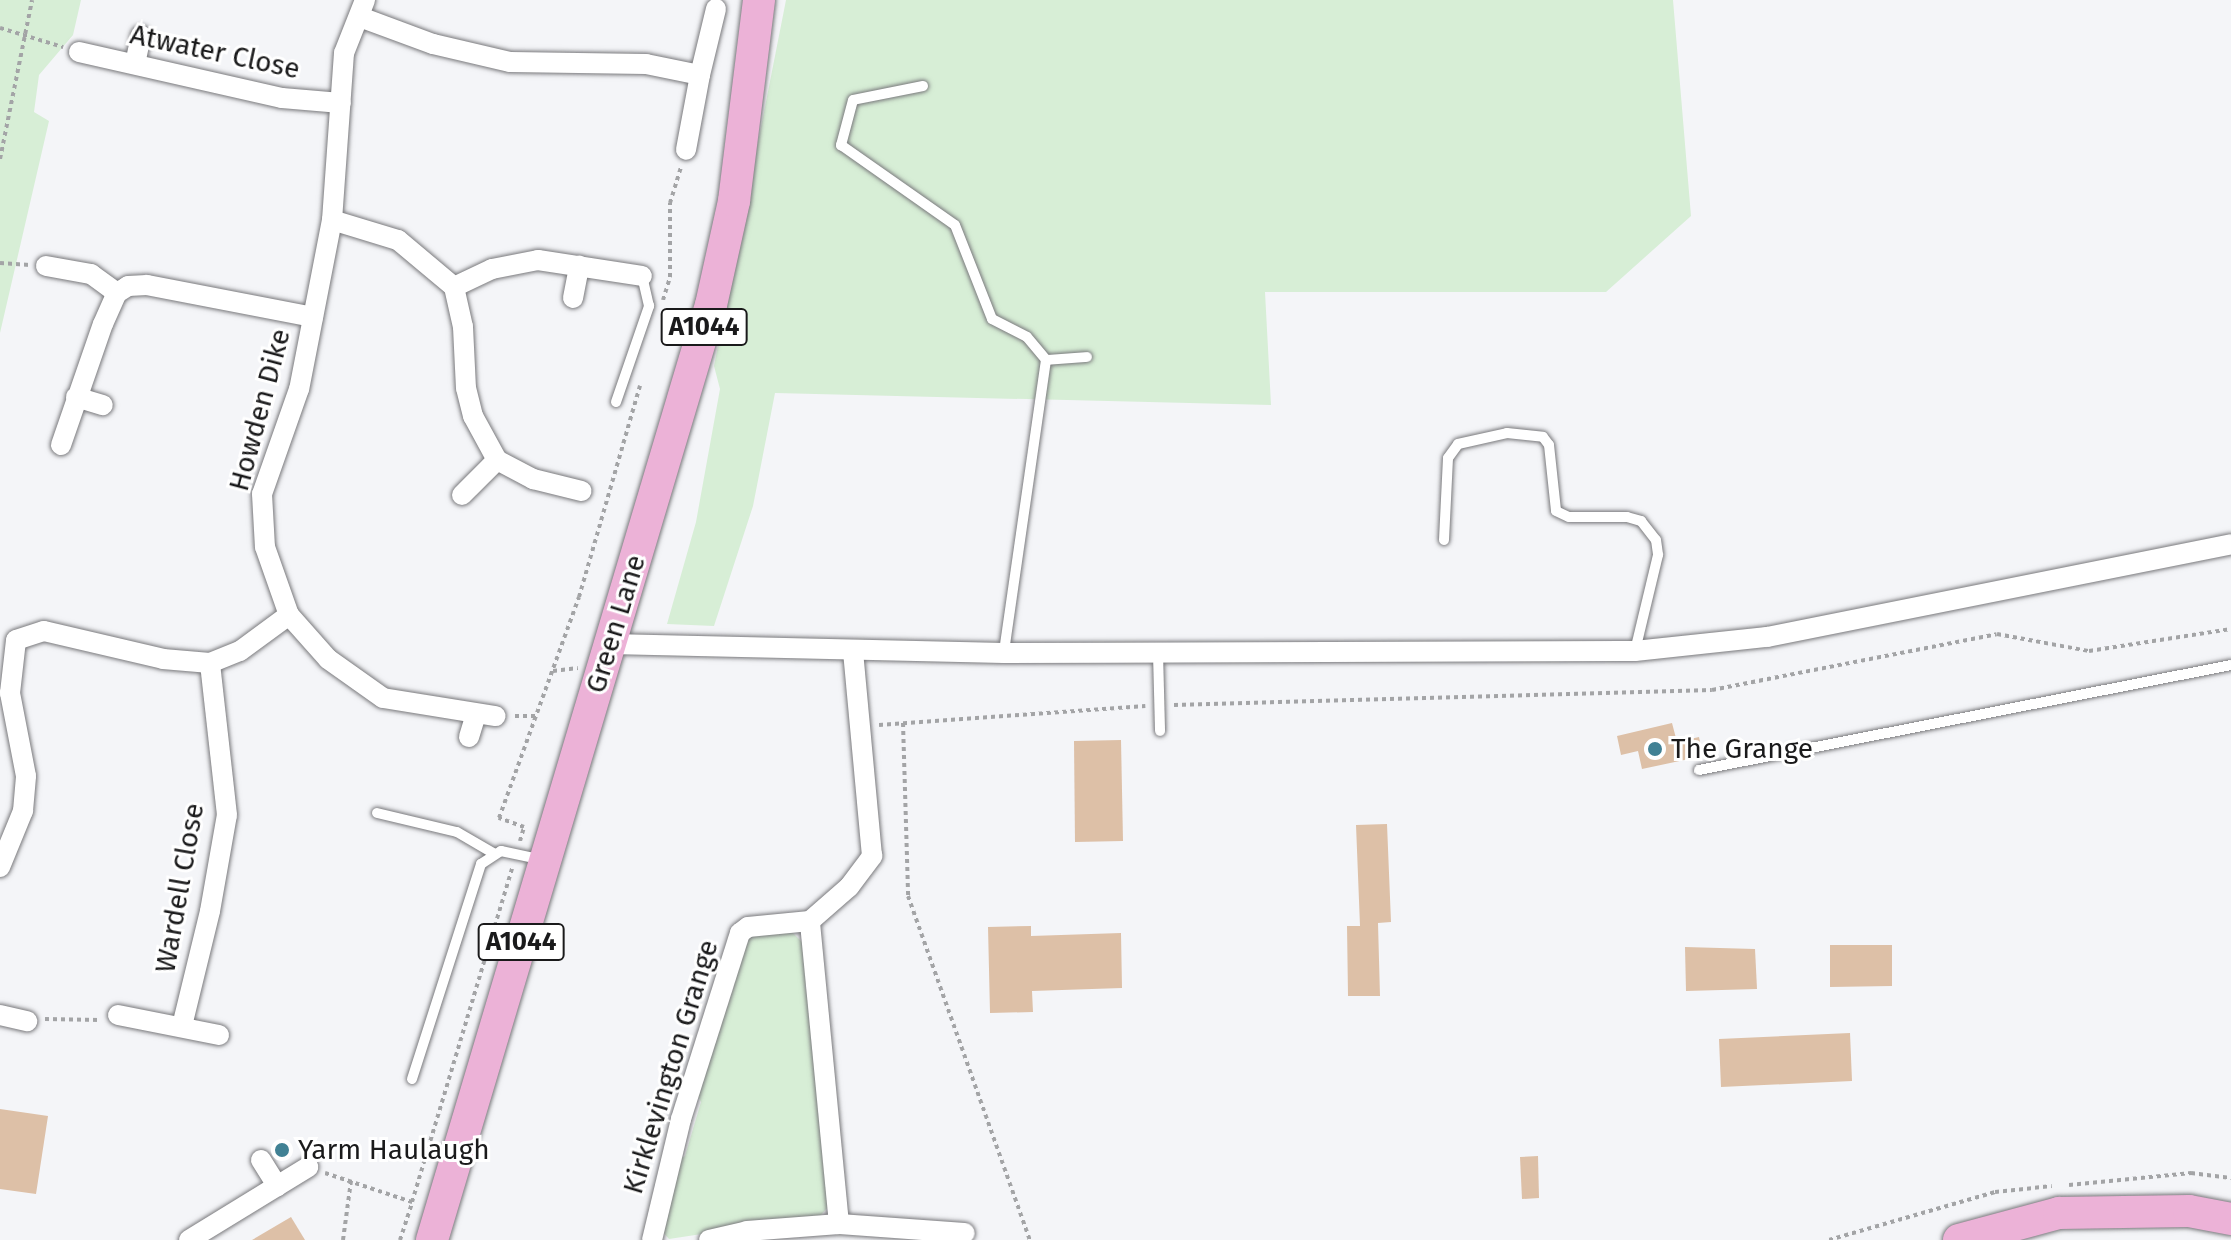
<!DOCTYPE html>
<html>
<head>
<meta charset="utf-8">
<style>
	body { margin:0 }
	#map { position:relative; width:2231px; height:1240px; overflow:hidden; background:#f4f5f8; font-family:"Fira Sans",sans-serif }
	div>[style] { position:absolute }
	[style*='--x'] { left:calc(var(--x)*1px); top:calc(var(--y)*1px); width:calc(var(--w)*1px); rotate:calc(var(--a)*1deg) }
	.green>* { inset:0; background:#d7eed6 }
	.building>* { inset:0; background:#ddc0a7 }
	.path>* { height:4px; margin-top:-2px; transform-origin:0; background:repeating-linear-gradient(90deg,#a3a4a6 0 4px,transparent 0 8px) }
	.roads { filter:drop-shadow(0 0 2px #79797c) drop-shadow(0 0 2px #79797c) }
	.service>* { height:10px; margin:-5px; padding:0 5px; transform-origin:5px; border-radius:5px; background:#fff }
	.minor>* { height:20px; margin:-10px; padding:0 10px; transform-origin:10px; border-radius:10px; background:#fff }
	.primary>* { height:32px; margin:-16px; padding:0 16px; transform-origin:16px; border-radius:16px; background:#ecb2d7 }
	.dots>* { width:22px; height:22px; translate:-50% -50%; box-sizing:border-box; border:4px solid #fff; border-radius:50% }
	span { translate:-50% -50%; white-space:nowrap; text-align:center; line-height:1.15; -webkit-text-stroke:6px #fff; paint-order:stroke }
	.shield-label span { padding:2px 6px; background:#fff; border:2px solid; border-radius:6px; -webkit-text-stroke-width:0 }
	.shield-label { font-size:26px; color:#1a1a1b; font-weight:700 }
	.street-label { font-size:28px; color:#1a1a1b }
	.poi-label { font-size:28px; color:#1a1a1b }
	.left { translate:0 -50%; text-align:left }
</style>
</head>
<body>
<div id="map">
	<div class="green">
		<i style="clip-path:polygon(0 0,81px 0,73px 35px,39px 75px,34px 112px,49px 121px,0 333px)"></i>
		<i style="clip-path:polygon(786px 0,1673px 0,1691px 216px,1606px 292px,1265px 292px,1271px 405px,775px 393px,753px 506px,714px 626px,667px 624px,696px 522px,720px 389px,714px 366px)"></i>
		<i style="clip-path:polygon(791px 931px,804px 944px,810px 978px,805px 986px,815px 1034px,828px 1207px,820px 1216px,669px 1239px,661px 1230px,677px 1161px,685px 1156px,701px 1102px,697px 1094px,734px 987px,730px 980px,742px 944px,752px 935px)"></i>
	</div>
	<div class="building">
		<i style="clip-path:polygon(1672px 723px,1677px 742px,1699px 737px,1703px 756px,1642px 769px,1638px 751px,1621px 755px,1617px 736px)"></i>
		<i style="clip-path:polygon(1121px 740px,1123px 841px,1075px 842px,1074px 741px)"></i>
		<i style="clip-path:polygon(1387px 824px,1391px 922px,1378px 923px,1380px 996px,1348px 996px,1347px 926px,1360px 926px,1356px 825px)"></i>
		<i style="clip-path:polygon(1031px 926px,1031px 936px,1121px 933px,1122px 988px,1032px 991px,1033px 1012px,990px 1013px,988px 927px)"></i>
		<i style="clip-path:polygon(1830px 945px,1892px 945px,1892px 986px,1830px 987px)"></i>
		<i style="clip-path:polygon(1685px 947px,1755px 949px,1757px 989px,1686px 991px)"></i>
		<i style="clip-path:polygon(1850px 1033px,1852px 1081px,1721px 1087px,1719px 1039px)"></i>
		<i style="clip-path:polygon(0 1109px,48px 1116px,36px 1194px,0 1189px)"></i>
		<i style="clip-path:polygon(1538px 1156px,1539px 1198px,1522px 1199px,1520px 1157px)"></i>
		<i style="clip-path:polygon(291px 1217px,305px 1240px,252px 1240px)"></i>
	</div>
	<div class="path">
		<i style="--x:0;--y:28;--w:66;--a:16.8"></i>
		<i style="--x:0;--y:159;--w:162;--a:-78.6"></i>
		<i style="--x:0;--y:263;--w:30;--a:4"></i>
		<i style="--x:663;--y:300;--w:24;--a:-73"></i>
		<i style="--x:670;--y:277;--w:74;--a:-90"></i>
		<i style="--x:670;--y:203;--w:37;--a:-73"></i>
		<i style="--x:553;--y:671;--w:25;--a:-7"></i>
		<i style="--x:1174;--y:705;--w:538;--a:-1.6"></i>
		<i style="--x:1712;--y:690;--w:290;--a:-11.1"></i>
		<i style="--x:1997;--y:634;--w:94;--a:10.5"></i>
		<i style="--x:2089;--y:651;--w:144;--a:-8.8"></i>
		<i style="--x:515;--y:716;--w:22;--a:0"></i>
		<i style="--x:903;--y:723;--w:173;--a:88.3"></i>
		<i style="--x:908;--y:896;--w:365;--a:70.5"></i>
		<i style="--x:879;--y:725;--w:267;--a:-4.1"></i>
		<i style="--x:520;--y:841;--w:15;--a:-74"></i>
		<i style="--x:524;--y:827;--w:27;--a:-160"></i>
		<i style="--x:499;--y:818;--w:235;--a:-70.1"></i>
		<i style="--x:579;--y:597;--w:220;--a:-73.9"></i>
		<i style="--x:45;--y:1019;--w:55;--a:1"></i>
		<i style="--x:325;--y:1173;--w:92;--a:18.4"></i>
		<i style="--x:412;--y:1202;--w:348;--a:-73.3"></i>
		<i style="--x:2069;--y:1185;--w:123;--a:-5.6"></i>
		<i style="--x:2191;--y:1173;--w:40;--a:7.1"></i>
		<i style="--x:343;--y:1240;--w:60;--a:-82.3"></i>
		<i style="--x:400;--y:1240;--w:40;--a:-72"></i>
		<i style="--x:1829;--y:1240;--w:173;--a:-16.1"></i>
		<i style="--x:1995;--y:1192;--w:57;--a:-6"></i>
	</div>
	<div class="roads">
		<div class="service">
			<i style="--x:923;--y:86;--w:71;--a:168.7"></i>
			<i style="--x:853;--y:100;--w:47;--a:104.9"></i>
			<i style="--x:841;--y:145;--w:139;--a:35.1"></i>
			<i style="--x:955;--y:225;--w:101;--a:68.5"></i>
			<i style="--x:992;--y:319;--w:39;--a:27"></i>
			<i style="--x:1027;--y:337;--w:30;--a:50"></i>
			<i style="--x:1046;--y:360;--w:296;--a:98.2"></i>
			<i style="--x:1046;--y:360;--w:41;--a:-4.2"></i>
			<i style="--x:616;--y:402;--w:102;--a:-71"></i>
			<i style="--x:649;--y:306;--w:31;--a:-103"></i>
			<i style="--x:1444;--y:540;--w:82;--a:-87.2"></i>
			<i style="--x:1448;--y:458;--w:17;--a:-54"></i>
			<i style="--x:1458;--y:444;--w:50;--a:-12.7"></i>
			<i style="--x:1507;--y:433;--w:36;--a:6"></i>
			<i style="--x:1543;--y:437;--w:10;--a:53"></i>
			<i style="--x:1549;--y:445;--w:66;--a:83.9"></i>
			<i style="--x:1556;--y:511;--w:14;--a:25"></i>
			<i style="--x:1569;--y:517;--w:58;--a:0"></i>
			<i style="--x:1627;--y:517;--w:15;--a:16"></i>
			<i style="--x:1641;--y:521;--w:24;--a:52"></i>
			<i style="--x:1656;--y:540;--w:15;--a:82"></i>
			<i style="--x:1658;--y:555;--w:99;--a:103.5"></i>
			<i style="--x:1158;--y:653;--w:78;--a:88.5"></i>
			<i style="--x:1699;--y:770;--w:542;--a:-11.16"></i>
			<i style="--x:377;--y:813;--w:82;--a:13.4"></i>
			<i style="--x:457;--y:832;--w:42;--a:30.3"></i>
			<i style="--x:412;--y:1079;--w:226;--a:-72.2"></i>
			<i style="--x:481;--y:864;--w:24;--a:-33"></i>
			<i style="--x:501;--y:851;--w:39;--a:12"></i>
		</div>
		<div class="minor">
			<i style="--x:365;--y:0;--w:57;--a:111.6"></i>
			<i style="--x:344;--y:53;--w:167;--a:94.1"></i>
			<i style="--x:332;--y:220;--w:172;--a:101"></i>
			<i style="--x:299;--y:389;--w:111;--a:109.4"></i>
			<i style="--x:262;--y:494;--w:53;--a:86.8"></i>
			<i style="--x:265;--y:547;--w:72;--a:70.6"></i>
			<i style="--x:289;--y:615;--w:59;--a:48.4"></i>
			<i style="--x:328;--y:659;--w:67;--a:35.3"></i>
			<i style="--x:383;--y:698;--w:114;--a:9.1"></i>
			<i style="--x:360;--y:17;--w:78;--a:20.3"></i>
			<i style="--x:433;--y:44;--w:79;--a:13.2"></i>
			<i style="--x:510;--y:62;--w:136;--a:0.8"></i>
			<i style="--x:646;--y:64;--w:55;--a:11.5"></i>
			<i style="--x:700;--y:75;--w:76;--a:100.6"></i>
			<i style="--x:79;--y:52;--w:208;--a:12.8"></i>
			<i style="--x:282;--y:98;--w:59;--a:4.8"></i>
			<i style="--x:135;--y:64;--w:29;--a:-78"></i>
			<i style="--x:700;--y:75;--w:68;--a:-76.4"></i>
			<i style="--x:332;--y:220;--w:69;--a:16.9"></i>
			<i style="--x:398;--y:240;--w:73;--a:40"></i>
			<i style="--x:454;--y:287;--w:41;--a:77.3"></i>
			<i style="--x:463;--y:327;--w:61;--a:87.2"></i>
			<i style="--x:466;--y:388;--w:29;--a:76"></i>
			<i style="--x:473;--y:416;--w:50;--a:61.4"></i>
			<i style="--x:497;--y:460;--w:41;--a:27.8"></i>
			<i style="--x:533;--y:479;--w:50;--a:13.8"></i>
			<i style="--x:46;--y:266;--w:46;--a:10.1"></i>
			<i style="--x:91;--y:274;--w:32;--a:36"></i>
			<i style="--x:454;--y:287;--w:42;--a:-25.3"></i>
			<i style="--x:492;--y:269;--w:47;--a:-11.1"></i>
			<i style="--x:538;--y:260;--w:105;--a:8.7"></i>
			<i style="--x:573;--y:298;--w:33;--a:-79"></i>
			<i style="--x:76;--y:397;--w:28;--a:17"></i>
			<i style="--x:61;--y:445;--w:128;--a:-70.9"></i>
			<i style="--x:103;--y:324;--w:34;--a:-66"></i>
			<i style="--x:117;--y:293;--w:13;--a:-32"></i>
			<i style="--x:128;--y:286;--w:19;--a:-3"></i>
			<i style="--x:147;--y:285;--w:169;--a:10.9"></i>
			<i style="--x:462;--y:495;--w:49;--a:-45"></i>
			<i style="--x:610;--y:644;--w:394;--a:1.3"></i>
			<i style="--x:1004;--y:653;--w:631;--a:-0.18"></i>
			<i style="--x:1635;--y:651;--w:133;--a:-6.1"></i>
			<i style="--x:1767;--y:637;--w:473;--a:-11.3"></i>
			<i style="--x:469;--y:737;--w:24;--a:-73"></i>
			<i style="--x:0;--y:867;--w:61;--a:-67.7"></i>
			<i style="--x:23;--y:811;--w:35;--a:-85"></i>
			<i style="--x:26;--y:776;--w:85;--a:-100.9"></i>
			<i style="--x:10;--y:693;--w:53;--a:-83.5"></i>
			<i style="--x:16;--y:640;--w:29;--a:-18"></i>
			<i style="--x:44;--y:631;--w:122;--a:13.2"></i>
			<i style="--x:163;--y:659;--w:47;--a:4.9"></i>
			<i style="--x:210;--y:663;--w:32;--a:-22"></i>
			<i style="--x:240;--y:651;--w:61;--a:-36.3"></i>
			<i style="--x:0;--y:1015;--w:28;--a:13"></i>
			<i style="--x:118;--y:1015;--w:103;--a:11.2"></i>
			<i style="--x:182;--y:1026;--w:118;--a:-76.3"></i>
			<i style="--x:210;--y:911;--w:97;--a:-80"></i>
			<i style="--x:227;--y:815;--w:153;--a:-96.4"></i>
			<i style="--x:261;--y:1160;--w:31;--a:58"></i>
			<i style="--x:839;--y:1224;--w:126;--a:4.1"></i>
			<i style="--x:189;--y:1240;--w:140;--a:-31.5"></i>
			<i style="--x:652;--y:1240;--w:124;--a:-76.5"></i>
			<i style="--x:681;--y:1119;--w:195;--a:-72.4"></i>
			<i style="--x:740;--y:933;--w:10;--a:-37"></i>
			<i style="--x:748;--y:927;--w:62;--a:-5.5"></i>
			<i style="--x:810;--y:921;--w:52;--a:-41.1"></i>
			<i style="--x:849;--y:887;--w:39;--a:-53"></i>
			<i style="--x:872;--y:856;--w:205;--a:-95.3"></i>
			<i style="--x:709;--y:1240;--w:39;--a:-13"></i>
			<i style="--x:747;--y:1231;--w:92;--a:-4.4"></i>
			<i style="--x:839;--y:1224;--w:304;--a:-95.5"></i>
		</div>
		<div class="primary">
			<i style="--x:432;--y:1240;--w:976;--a:-73.39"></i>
			<i style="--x:711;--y:305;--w:107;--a:-77.5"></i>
			<i style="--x:734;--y:201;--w:203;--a:-82.9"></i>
			<i style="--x:1959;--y:1240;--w:104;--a:-15.1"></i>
			<i style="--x:2059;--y:1213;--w:130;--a:-0.9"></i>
			<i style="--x:2189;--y:1211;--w:43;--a:10.8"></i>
		</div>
	</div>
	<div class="dots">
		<i style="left:1655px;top:749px;background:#418194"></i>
		<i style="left:282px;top:1150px;background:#418194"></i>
	</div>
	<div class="shield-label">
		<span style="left:704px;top:327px">A1044</span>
		<span style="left:521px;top:942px">A1044</span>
	</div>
	<div class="street-label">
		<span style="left:215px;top:52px;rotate:12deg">Atwater Close</span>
		<span style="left:260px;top:410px;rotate:-75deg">Howden Dike</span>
		<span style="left:616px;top:624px;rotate:-73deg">Green Lane</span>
		<span style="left:180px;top:888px;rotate:-80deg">Wardell Close</span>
		<span style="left:671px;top:1067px;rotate:-73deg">Kirklevington Grange</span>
	</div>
	<div class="poi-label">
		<span class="left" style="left:1671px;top:749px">The Grange</span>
		<span class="left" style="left:298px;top:1150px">Yarm Haulaugh</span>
	</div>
</div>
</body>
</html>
